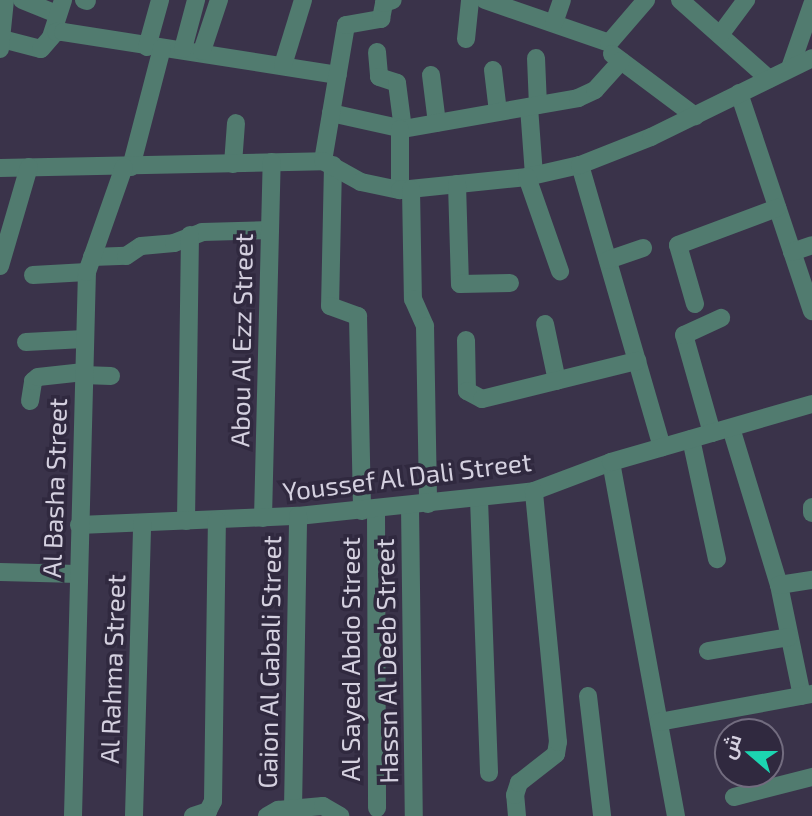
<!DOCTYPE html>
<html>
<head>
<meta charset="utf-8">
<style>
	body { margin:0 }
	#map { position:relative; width:812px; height:816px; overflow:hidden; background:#3a334a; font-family:"Exo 2",Cairo,sans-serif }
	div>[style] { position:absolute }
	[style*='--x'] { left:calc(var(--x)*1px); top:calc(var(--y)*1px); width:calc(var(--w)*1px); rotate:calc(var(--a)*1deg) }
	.minor>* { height:18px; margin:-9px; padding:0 9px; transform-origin:9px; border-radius:9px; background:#517b6f }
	span { translate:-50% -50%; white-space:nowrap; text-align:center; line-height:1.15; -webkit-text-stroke:7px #30293f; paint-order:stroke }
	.street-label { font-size:26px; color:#d4d0df }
	.north { position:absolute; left:714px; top:718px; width:70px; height:70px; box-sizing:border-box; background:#30293f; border:2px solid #726c7f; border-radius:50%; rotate:290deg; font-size:19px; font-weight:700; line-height:28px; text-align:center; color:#d4d0df }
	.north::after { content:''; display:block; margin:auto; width:24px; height:32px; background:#1cd5b1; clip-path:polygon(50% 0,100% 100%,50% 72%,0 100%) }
</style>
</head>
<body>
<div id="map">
	<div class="minor">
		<i style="--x:22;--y:0;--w:38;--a:22"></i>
		<i style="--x:84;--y:0;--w:3;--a:18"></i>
		<i style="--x:485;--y:0;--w:131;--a:19.1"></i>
		<i style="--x:680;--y:0;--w:119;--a:41.6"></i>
		<i style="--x:554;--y:23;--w:24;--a:-71"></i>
		<i style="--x:720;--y:35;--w:44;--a:-53.4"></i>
		<i style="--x:51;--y:37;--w:39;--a:-72"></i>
		<i style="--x:2;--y:39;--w:40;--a:14.4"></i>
		<i style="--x:41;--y:49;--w:23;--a:-49"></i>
		<i style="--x:56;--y:32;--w:7;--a:0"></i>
		<i style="--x:63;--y:32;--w:278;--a:8.9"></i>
		<i style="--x:466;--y:39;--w:39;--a:-84"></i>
		<i style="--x:609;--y:43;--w:57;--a:-49.3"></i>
		<i style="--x:147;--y:47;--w:49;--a:-74.5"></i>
		<i style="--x:0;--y:49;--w:49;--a:-84.2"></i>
		<i style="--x:183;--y:49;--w:51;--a:-75.1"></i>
		<i style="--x:202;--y:51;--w:54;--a:-71.6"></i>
		<i style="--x:377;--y:52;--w:25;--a:85"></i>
		<i style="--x:379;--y:77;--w:19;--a:18"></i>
		<i style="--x:397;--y:83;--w:46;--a:82.6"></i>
		<i style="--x:612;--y:54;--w:104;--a:36.8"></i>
		<i style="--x:536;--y:58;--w:47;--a:87.6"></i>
		<i style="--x:283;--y:65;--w:68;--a:-72.9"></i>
		<i style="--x:790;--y:68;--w:67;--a:-70.8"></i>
		<i style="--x:493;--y:70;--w:42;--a:83.2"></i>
		<i style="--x:431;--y:75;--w:48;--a:82.9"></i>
		<i style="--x:739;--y:93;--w:230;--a:71.5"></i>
		<i style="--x:529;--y:107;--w:68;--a:85.8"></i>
		<i style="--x:331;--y:113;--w:74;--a:12.5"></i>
		<i style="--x:403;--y:129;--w:178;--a:-10"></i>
		<i style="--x:578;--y:98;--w:19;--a:-25"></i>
		<i style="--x:595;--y:90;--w:39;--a:-48"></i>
		<i style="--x:400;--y:129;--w:61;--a:90"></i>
		<i style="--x:323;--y:161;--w:138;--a:-80.4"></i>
		<i style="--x:346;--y:25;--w:36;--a:-10"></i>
		<i style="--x:381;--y:19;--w:16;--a:-79"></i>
		<i style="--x:384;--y:3;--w:9;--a:-18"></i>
		<i style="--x:233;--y:164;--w:41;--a:-85.8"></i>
		<i style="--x:333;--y:165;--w:141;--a:91.2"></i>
		<i style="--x:330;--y:306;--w:30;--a:20"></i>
		<i style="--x:358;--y:316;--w:195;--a:88.8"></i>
		<i style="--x:580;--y:165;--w:294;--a:73.8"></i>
		<i style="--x:131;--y:167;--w:123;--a:-75.4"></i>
		<i style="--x:0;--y:168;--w:323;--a:-1.2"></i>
		<i style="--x:323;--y:161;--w:43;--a:28.9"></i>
		<i style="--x:361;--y:182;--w:40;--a:12"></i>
		<i style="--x:400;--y:190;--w:128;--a:-5.8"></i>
		<i style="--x:527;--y:177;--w:54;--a:-12.8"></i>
		<i style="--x:580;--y:165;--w:76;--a:-21.5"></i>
		<i style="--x:651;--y:137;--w:179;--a:-26.1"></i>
		<i style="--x:527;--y:177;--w:100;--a:70.7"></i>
		<i style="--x:457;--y:184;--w:100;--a:88.3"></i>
		<i style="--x:460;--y:284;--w:50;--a:-1.1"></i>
		<i style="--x:411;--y:189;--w:110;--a:89"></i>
		<i style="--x:413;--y:299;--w:30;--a:66"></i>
		<i style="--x:425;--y:326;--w:178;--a:89"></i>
		<i style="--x:792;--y:252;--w:21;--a:-19"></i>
		<i style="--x:92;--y:257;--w:34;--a:-2"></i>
		<i style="--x:126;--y:256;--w:18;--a:-34"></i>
		<i style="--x:141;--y:246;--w:33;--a:-5"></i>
		<i style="--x:174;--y:243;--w:30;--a:-21"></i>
		<i style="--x:202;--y:232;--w:68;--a:-1.7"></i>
		<i style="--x:608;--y:260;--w:37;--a:-19"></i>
		<i style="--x:0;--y:266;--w:103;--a:-73.7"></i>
		<i style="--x:33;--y:275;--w:54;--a:-3.2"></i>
		<i style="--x:695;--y:304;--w:61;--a:-106.1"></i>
		<i style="--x:678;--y:245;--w:106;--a:-20.5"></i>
		<i style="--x:545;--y:324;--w:58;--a:78.1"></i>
		<i style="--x:466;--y:340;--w:51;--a:88.9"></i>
		<i style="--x:467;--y:391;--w:17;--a:28"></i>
		<i style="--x:482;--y:399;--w:160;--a:-13.8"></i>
		<i style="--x:26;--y:342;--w:58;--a:-3"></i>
		<i style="--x:83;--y:375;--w:28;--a:2"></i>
		<i style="--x:30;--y:401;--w:20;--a:-81"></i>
		<i style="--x:33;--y:381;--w:6;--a:-39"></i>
		<i style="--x:38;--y:377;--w:46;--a:-6.2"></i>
		<i style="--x:731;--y:428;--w:164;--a:73"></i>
		<i style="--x:779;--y:585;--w:113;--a:78.3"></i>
		<i style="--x:712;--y:433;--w:102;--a:-105.9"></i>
		<i style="--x:684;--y:335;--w:41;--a:-24.7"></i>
		<i style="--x:691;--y:439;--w:123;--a:77.8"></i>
		<i style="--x:611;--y:462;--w:360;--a:79.6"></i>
		<i style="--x:479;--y:499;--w:274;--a:87.9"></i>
		<i style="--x:410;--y:506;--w:310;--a:89.3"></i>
		<i style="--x:812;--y:507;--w:6;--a:90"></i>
		<i style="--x:376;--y:510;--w:298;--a:89.8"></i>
		<i style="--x:263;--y:518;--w:356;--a:-88.6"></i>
		<i style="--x:186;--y:521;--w:286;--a:-89.2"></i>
		<i style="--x:79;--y:525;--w:219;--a:-2.4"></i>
		<i style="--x:298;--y:516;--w:237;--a:-6"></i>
		<i style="--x:534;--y:491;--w:82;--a:-20.6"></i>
		<i style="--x:611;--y:462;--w:209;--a:-16.1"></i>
		<i style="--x:0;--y:572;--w:78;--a:1.5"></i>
		<i style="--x:779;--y:585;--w:33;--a:-9"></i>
		<i style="--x:708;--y:651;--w:82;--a:-9.8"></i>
		<i style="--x:588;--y:696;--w:121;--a:83.3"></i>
		<i style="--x:659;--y:722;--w:156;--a:-10.4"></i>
		<i style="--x:734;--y:797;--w:81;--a:-14.4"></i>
		<i style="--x:293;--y:809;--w:293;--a:-89"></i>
		<i style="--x:73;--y:816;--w:544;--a:-88.53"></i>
		<i style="--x:87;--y:272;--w:111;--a:-70.6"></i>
		<i style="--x:134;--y:816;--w:293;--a:-88.4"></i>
		<i style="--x:193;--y:816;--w:16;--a:-18"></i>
		<i style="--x:208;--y:811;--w:11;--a:-63"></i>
		<i style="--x:213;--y:801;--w:281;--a:-89.2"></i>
		<i style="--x:267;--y:816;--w:13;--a:-29"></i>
		<i style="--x:278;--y:810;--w:45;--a:-5.1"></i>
		<i style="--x:323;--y:806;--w:20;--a:30"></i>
		<i style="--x:517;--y:816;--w:21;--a:-95"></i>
		<i style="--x:515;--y:795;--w:13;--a:-72"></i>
		<i style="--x:519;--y:783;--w:47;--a:-38.1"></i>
		<i style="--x:556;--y:754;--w:12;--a:-81"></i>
		<i style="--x:558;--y:742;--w:252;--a:-95.5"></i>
	</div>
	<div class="street-label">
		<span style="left:241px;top:340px;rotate:-89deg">Abou Al Ezz Street</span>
		<span style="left:407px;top:476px;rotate:-7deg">Youssef Al Dali Street</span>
		<span style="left:54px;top:488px;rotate:-88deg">Al Basha Street</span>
		<span style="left:350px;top:659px;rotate:-90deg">Al Sayed Abdo Street</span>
		<span style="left:386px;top:661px;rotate:-91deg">Hassn Al Deeb Street</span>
		<span style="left:269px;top:662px;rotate:-89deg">Gaion Al Gabali Street</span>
		<span style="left:112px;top:669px;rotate:-88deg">Al Rahma Street</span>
	</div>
	<div class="north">ش</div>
</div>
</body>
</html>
